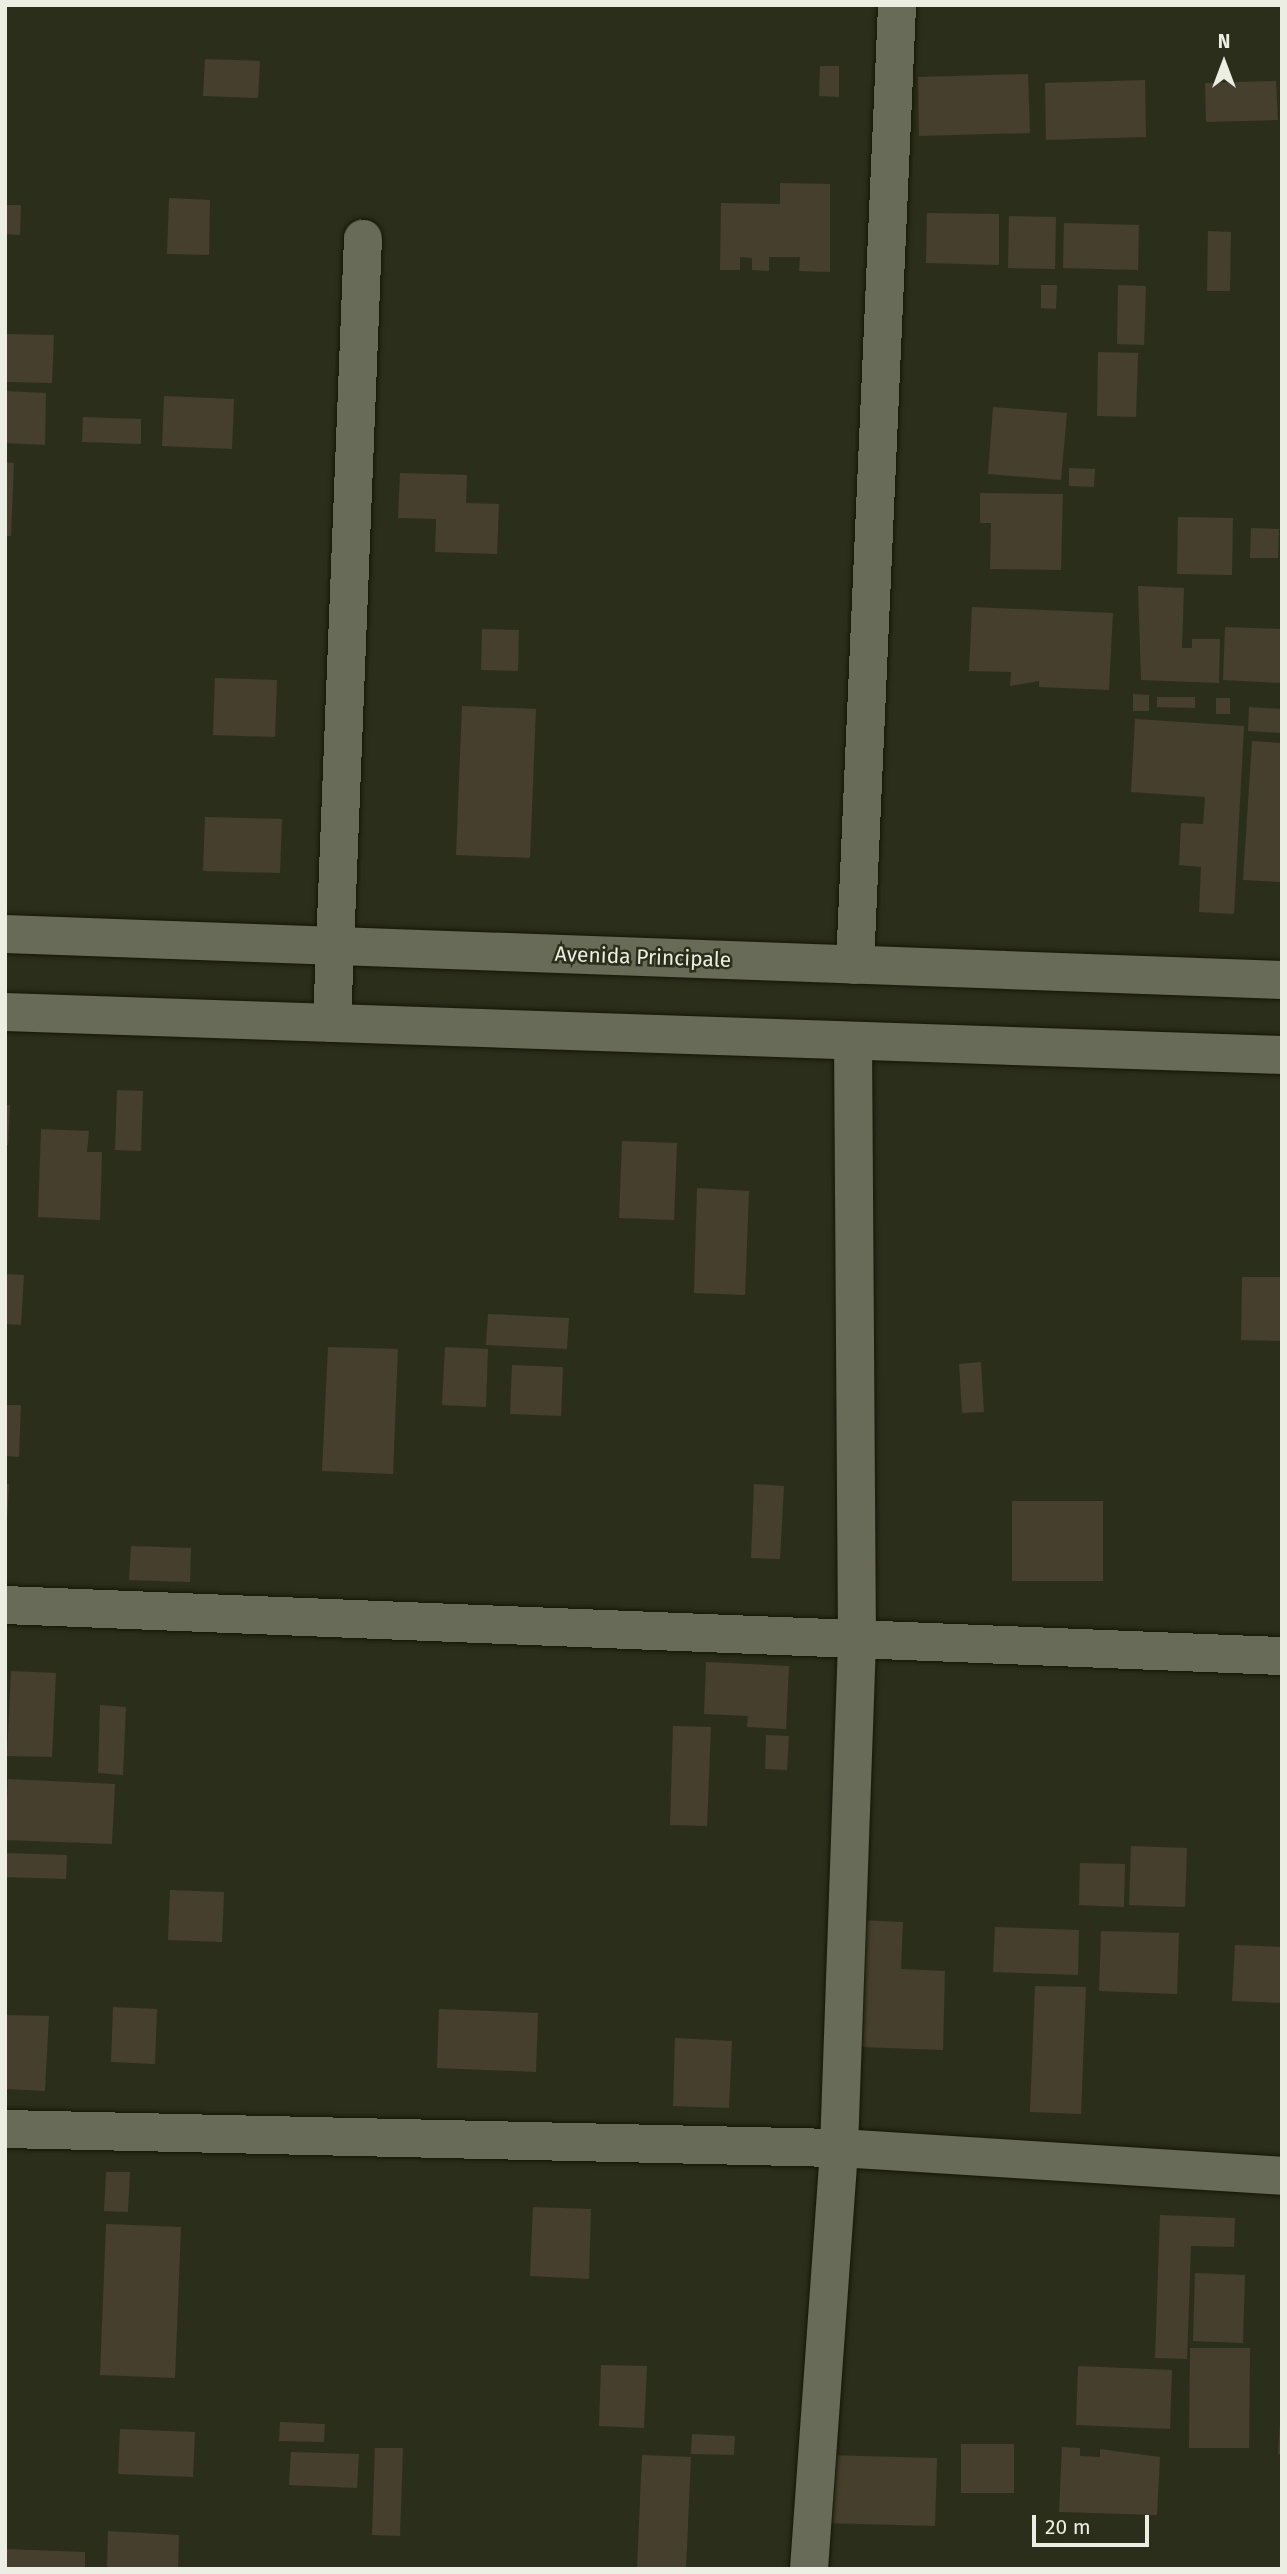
<!DOCTYPE html>
<html>
<head>
<meta charset="utf-8">
<style>
	body { margin:0 }
	#map { position:relative; width:1287px; height:2574px; overflow:hidden; background:#2c2e1c; font-family:"Fira Sans",sans-serif }
	div>[style] { position:absolute }
	[style*='--x'] { left:calc(var(--x)*1px); top:calc(var(--y)*1px); width:calc(var(--w)*1px); rotate:calc(var(--a)*1deg) }
	.building>* { inset:0; background:#463f2d }
	.roads { filter:drop-shadow(0 0 2px #151606) drop-shadow(0 0 2px #151606) }
	.minor>* { height:38px; margin:-19px; padding:0 19px; transform-origin:19px; border-radius:19px; background:#686b57 }
	span { translate:-50% -50%; white-space:nowrap; text-align:center; line-height:1.15; -webkit-text-stroke:5px #2c2e1c; paint-order:stroke }
	.street-label { font-size:21px; color:#eceee3 }
	.frame { position:absolute; inset:0; border:7px solid #eceee3; pointer-events:none }
	.north { position:absolute; left:1189px; top:28px; width:70px; height:70px; -webkit-text-stroke:5px #2c2e1c; paint-order:stroke; rotate:0deg; font-size:19px; font-weight:700; line-height:28px; text-align:center; color:#eceee3 }
	.north::after { content:''; display:block; margin:auto; width:24px; height:32px; background:#eceee3; clip-path:polygon(50% 0,100% 100%,50% 72%,0 100%) }
	.scale { position:absolute; left:1032px; top:2515px; width:117px; height:32px; box-sizing:border-box; border:4px solid #eceee3; border-top:0; padding-left:9px; font-size:21px; line-height:24px; white-space:nowrap; color:#eceee3; -webkit-text-stroke:5px #2c2e1c; paint-order:stroke }
</style>
</head>
<body>
<div id="map">
	<div class="building">
		<i style="clip-path:polygon(205px 59px,260px 61px,258px 98px,203px 96px)"></i>
		<i style="clip-path:polygon(820px 66px,839px 66px,839px 97px,819px 96px)"></i>
		<i style="clip-path:polygon(1028px 74px,1030px 133px,919px 136px,918px 77px)"></i>
		<i style="clip-path:polygon(1145px 80px,1146px 137px,1046px 140px,1045px 83px)"></i>
		<i style="clip-path:polygon(1276px 81px,1278px 120px,1206px 122px,1205px 83px)"></i>
		<i style="clip-path:polygon(780px 183px,830px 184px,830px 272px,799px 271px,800px 257px,769px 257px,769px 271px,752px 270px,752px 258px,740px 257px,740px 270px,720px 270px,721px 203px,780px 204px)"></i>
		<i style="clip-path:polygon(169px 198px,210px 200px,209px 255px,167px 254px)"></i>
		<i style="clip-path:polygon(5px 205px,21px 205px,20px 235px,5px 234px)"></i>
		<i style="clip-path:polygon(927px 213px,999px 214px,999px 265px,926px 263px)"></i>
		<i style="clip-path:polygon(1009px 216px,1056px 217px,1055px 269px,1008px 268px)"></i>
		<i style="clip-path:polygon(1064px 223px,1139px 225px,1138px 270px,1063px 268px)"></i>
		<i style="clip-path:polygon(1208px 231px,1231px 232px,1230px 291px,1207px 291px)"></i>
		<i style="clip-path:polygon(1041px 285px,1057px 285px,1056px 309px,1041px 308px)"></i>
		<i style="clip-path:polygon(1118px 285px,1146px 286px,1144px 345px,1117px 344px)"></i>
		<i style="clip-path:polygon(5px 334px,54px 335px,52px 383px,5px 382px)"></i>
		<i style="clip-path:polygon(1098px 352px,1138px 353px,1136px 417px,1097px 416px)"></i>
		<i style="clip-path:polygon(5px 391px,46px 393px,45px 445px,5px 443px)"></i>
		<i style="clip-path:polygon(164px 396px,234px 399px,232px 449px,162px 446px)"></i>
		<i style="clip-path:polygon(993px 407px,1067px 413px,1061px 480px,988px 474px)"></i>
		<i style="clip-path:polygon(83px 417px,141px 419px,141px 444px,82px 442px)"></i>
		<i style="clip-path:polygon(5px 462px,14px 463px,11px 536px,5px 536px)"></i>
		<i style="clip-path:polygon(1069px 468px,1095px 469px,1094px 487px,1069px 486px)"></i>
		<i style="clip-path:polygon(400px 473px,467px 475px,466px 503px,499px 504px,497px 554px,435px 552px,436px 519px,398px 518px)"></i>
		<i style="clip-path:polygon(980px 493px,1063px 494px,1061px 570px,990px 569px,991px 523px,980px 523px)"></i>
		<i style="clip-path:polygon(1178px 517px,1233px 518px,1232px 575px,1177px 574px)"></i>
		<i style="clip-path:polygon(1251px 528px,1279px 529px,1278px 558px,1250px 558px)"></i>
		<i style="clip-path:polygon(1138px 586px,1184px 588px,1182px 648px,1192px 648px,1192px 639px,1220px 639px,1219px 683px,1141px 680px)"></i>
		<i style="clip-path:polygon(972px 607px,1113px 613px,1109px 690px,1039px 687px,1039px 681px,1010px 686px,1011px 672px,969px 671px)"></i>
		<i style="clip-path:polygon(1225px 627px,1282px 629px,1282px 683px,1223px 680px)"></i>
		<i style="clip-path:polygon(482px 629px,519px 630px,518px 671px,481px 670px)"></i>
		<i style="clip-path:polygon(215px 678px,277px 680px,275px 737px,213px 735px)"></i>
		<i style="clip-path:polygon(1133px 694px,1149px 695px,1149px 711px,1133px 711px)"></i>
		<i style="clip-path:polygon(1157px 697px,1195px 697px,1195px 708px,1157px 707px)"></i>
		<i style="clip-path:polygon(1216px 698px,1230px 698px,1230px 714px,1216px 714px)"></i>
		<i style="clip-path:polygon(462px 706px,536px 709px,530px 858px,456px 855px)"></i>
		<i style="clip-path:polygon(1249px 707px,1282px 709px,1282px 733px,1248px 731px)"></i>
		<i style="clip-path:polygon(1135px 719px,1244px 726px,1234px 914px,1199px 912px,1201px 867px,1179px 865px,1181px 823px,1203px 824px,1205px 797px,1131px 792px)"></i>
		<i style="clip-path:polygon(1252px 741px,1282px 743px,1281px 882px,1243px 880px)"></i>
		<i style="clip-path:polygon(205px 817px,282px 819px,280px 873px,203px 871px)"></i>
		<i style="clip-path:polygon(117px 1090px,143px 1091px,141px 1151px,115px 1150px)"></i>
		<i style="clip-path:polygon(5px 1105px,10px 1105px,8px 1145px,5px 1145px)"></i>
		<i style="clip-path:polygon(41px 1129px,89px 1131px,87px 1152px,102px 1152px,100px 1220px,38px 1217px)"></i>
		<i style="clip-path:polygon(622px 1141px,677px 1143px,674px 1220px,619px 1218px)"></i>
		<i style="clip-path:polygon(697px 1188px,749px 1191px,745px 1295px,694px 1293px)"></i>
		<i style="clip-path:polygon(5px 1274px,24px 1275px,21px 1325px,5px 1324px)"></i>
		<i style="clip-path:polygon(1242px 1277px,1282px 1277px,1282px 1341px,1241px 1340px)"></i>
		<i style="clip-path:polygon(488px 1314px,569px 1318px,567px 1349px,486px 1345px)"></i>
		<i style="clip-path:polygon(328px 1347px,398px 1349px,393px 1474px,322px 1471px)"></i>
		<i style="clip-path:polygon(445px 1347px,488px 1349px,486px 1407px,442px 1405px)"></i>
		<i style="clip-path:polygon(981px 1362px,984px 1412px,962px 1413px,959px 1364px)"></i>
		<i style="clip-path:polygon(512px 1365px,563px 1367px,561px 1416px,510px 1414px)"></i>
		<i style="clip-path:polygon(5px 1405px,21px 1405px,19px 1457px,5px 1456px)"></i>
		<i style="clip-path:polygon(5px 1484px,9px 1484px,7px 1521px,5px 1521px)"></i>
		<i style="clip-path:polygon(754px 1484px,784px 1486px,780px 1559px,751px 1558px)"></i>
		<i style="clip-path:polygon(1012px 1501px,1103px 1501px,1103px 1581px,1012px 1581px)"></i>
		<i style="clip-path:polygon(131px 1546px,191px 1548px,190px 1582px,129px 1580px)"></i>
		<i style="clip-path:polygon(706px 1662px,789px 1666px,786px 1729px,747px 1727px,748px 1716px,704px 1714px)"></i>
		<i style="clip-path:polygon(11px 1671px,56px 1673px,52px 1757px,7px 1756px)"></i>
		<i style="clip-path:polygon(100px 1705px,126px 1707px,123px 1775px,98px 1773px)"></i>
		<i style="clip-path:polygon(673px 1726px,711px 1727px,707px 1826px,670px 1825px)"></i>
		<i style="clip-path:polygon(766px 1735px,789px 1736px,787px 1770px,765px 1769px)"></i>
		<i style="clip-path:polygon(8px 1779px,115px 1784px,112px 1844px,5px 1840px)"></i>
		<i style="clip-path:polygon(1131px 1846px,1187px 1848px,1185px 1907px,1129px 1905px)"></i>
		<i style="clip-path:polygon(5px 1853px,67px 1855px,66px 1879px,5px 1877px)"></i>
		<i style="clip-path:polygon(1080px 1863px,1125px 1864px,1124px 1907px,1079px 1905px)"></i>
		<i style="clip-path:polygon(170px 1890px,224px 1892px,222px 1942px,168px 1940px)"></i>
		<i style="clip-path:polygon(857px 1920px,903px 1922px,901px 1969px,945px 1971px,943px 2050px,861px 2047px)"></i>
		<i style="clip-path:polygon(995px 1927px,1079px 1930px,1078px 1975px,993px 1972px)"></i>
		<i style="clip-path:polygon(1101px 1931px,1179px 1933px,1177px 1994px,1099px 1991px)"></i>
		<i style="clip-path:polygon(1235px 1945px,1282px 1947px,1282px 2003px,1232px 2001px)"></i>
		<i style="clip-path:polygon(1035px 1986px,1086px 1987px,1081px 2114px,1030px 2112px)"></i>
		<i style="clip-path:polygon(113px 2007px,157px 2009px,155px 2064px,111px 2062px)"></i>
		<i style="clip-path:polygon(439px 2009px,538px 2013px,536px 2072px,437px 2068px)"></i>
		<i style="clip-path:polygon(5px 2015px,49px 2016px,45px 2091px,5px 2089px)"></i>
		<i style="clip-path:polygon(675px 2038px,732px 2041px,729px 2108px,673px 2106px)"></i>
		<i style="clip-path:polygon(106px 2172px,130px 2172px,128px 2212px,104px 2211px)"></i>
		<i style="clip-path:polygon(533px 2207px,591px 2209px,589px 2279px,530px 2276px)"></i>
		<i style="clip-path:polygon(1160px 2215px,1235px 2218px,1234px 2247px,1191px 2246px,1187px 2359px,1155px 2358px)"></i>
		<i style="clip-path:polygon(106px 2224px,181px 2227px,175px 2378px,100px 2375px)"></i>
		<i style="clip-path:polygon(1195px 2273px,1245px 2275px,1243px 2343px,1193px 2341px)"></i>
		<i style="clip-path:polygon(1190px 2348px,1250px 2348px,1249px 2448px,1189px 2448px)"></i>
		<i style="clip-path:polygon(601px 2365px,647px 2366px,644px 2428px,599px 2426px)"></i>
		<i style="clip-path:polygon(1078px 2366px,1172px 2370px,1170px 2429px,1076px 2425px)"></i>
		<i style="clip-path:polygon(280px 2422px,325px 2424px,324px 2442px,279px 2441px)"></i>
		<i style="clip-path:polygon(1280px 2422px,1282px 2422px,1282px 2454px,1278px 2454px)"></i>
		<i style="clip-path:polygon(120px 2429px,195px 2432px,193px 2477px,118px 2474px)"></i>
		<i style="clip-path:polygon(692px 2434px,735px 2436px,734px 2455px,691px 2454px)"></i>
		<i style="clip-path:polygon(961px 2444px,1014px 2444px,1014px 2493px,961px 2493px)"></i>
		<i style="clip-path:polygon(1062px 2447px,1080px 2448px,1080px 2456px,1100px 2457px,1100px 2449px,1160px 2457px,1157px 2515px,1059px 2512px)"></i>
		<i style="clip-path:polygon(375px 2448px,403px 2448px,400px 2536px,372px 2535px)"></i>
		<i style="clip-path:polygon(291px 2452px,359px 2454px,357px 2488px,289px 2485px)"></i>
		<i style="clip-path:polygon(642px 2455px,691px 2457px,686px 2569px,637px 2568px)"></i>
		<i style="clip-path:polygon(824px 2455px,937px 2458px,935px 2526px,823px 2523px)"></i>
		<i style="clip-path:polygon(108px 2531px,179px 2535px,178px 2569px,107px 2569px)"></i>
		<i style="clip-path:polygon(5px 2549px,85px 2552px,85px 2569px,5px 2569px)"></i>
	</div>
	<div class="roads">
		<div class="minor">
			<i style="--x:5;--y:934;--w:1278;--a:2.06"></i>
			<i style="--x:855;--y:965;--w:961;--a:-87.49"></i>
			<i style="--x:5;--y:1012;--w:1278;--a:1.93"></i>
			<i style="--x:332;--y:1023;--w:785;--a:-87.74"></i>
			<i style="--x:5;--y:1605;--w:1278;--a:2.29"></i>
			<i style="--x:5;--y:2129;--w:834;--a:1.31"></i>
			<i style="--x:839;--y:2148;--w:444;--a:3.6"></i>
			<i style="--x:809;--y:2569;--w:422;--a:-85.9"></i>
			<i style="--x:839;--y:2148;--w:506;--a:-87.96"></i>
			<i style="--x:857;--y:1642;--w:601;--a:-90.38"></i>
		</div>
	</div>
	<div class="street-label">
		<span style="left:643px;top:957px;rotate:2deg">Avenida Principale</span>
	</div>
	<div class="frame"></div>
	<div class="north">N</div>
	<div class="scale">20 m</div>
</div>
</body>
</html>
